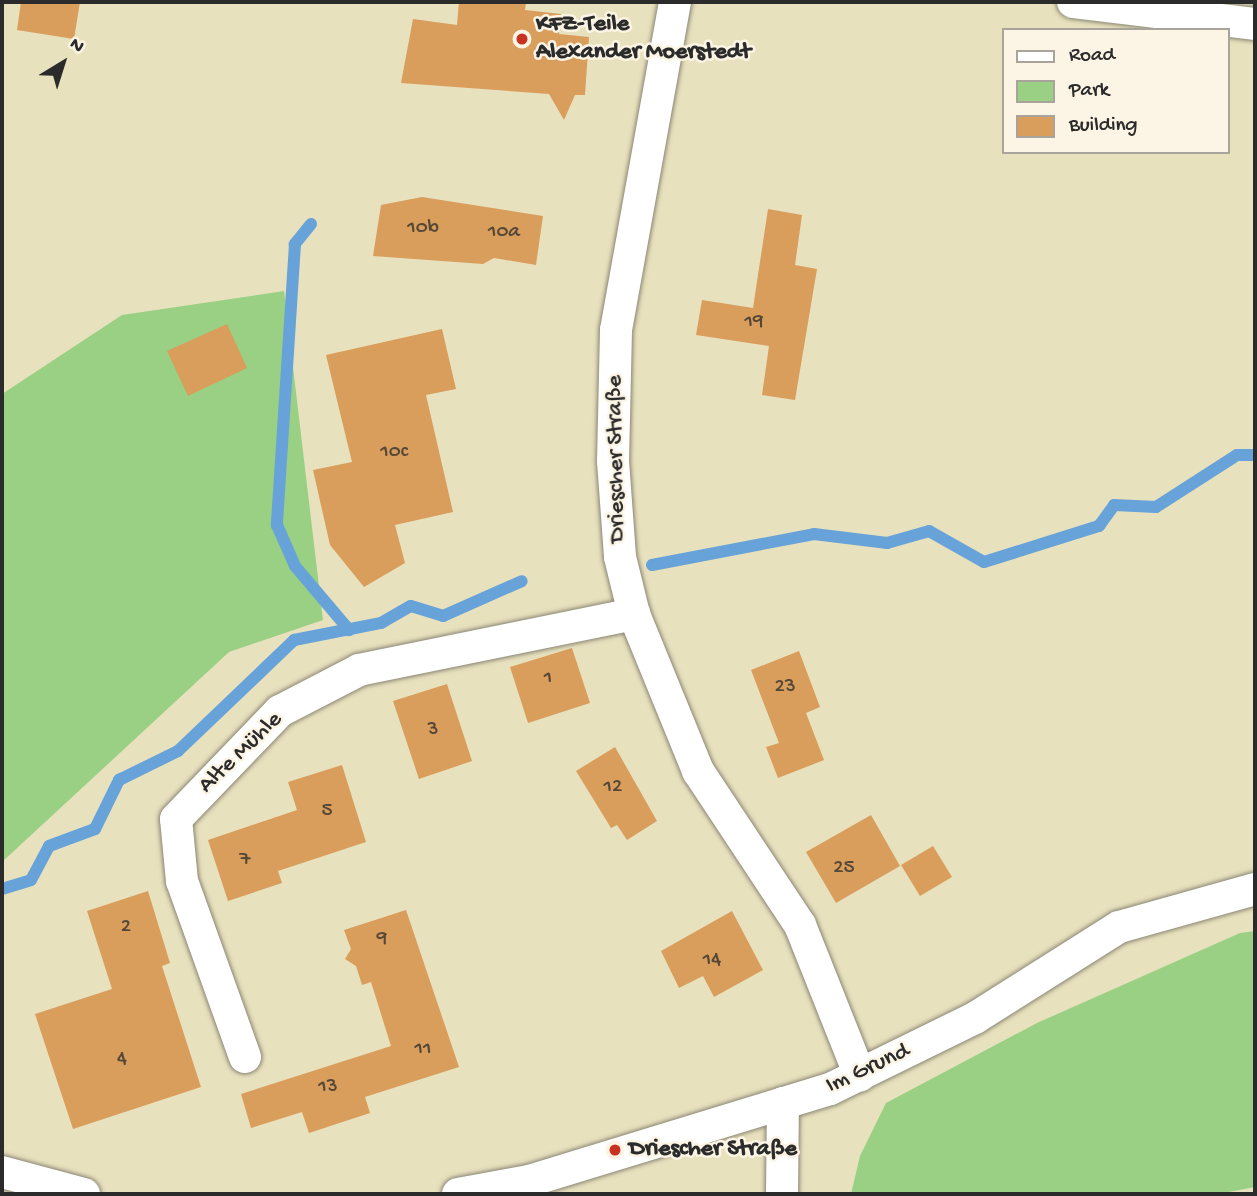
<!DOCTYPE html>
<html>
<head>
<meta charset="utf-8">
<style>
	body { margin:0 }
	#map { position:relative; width:1257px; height:1196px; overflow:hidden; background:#e8e1be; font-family:"Gochi Hand",sans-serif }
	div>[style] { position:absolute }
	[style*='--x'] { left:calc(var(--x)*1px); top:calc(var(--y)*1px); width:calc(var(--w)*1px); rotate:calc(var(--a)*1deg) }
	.green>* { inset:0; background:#99d083 }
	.stream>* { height:12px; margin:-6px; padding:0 6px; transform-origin:6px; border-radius:6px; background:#67a3d8 }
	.building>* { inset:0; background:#d99d5c }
	.roads { filter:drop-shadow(0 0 2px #8a8674) drop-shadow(0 0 2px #8a8674) }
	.street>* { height:32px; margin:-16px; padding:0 16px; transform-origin:16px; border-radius:16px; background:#fff }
	.dots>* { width:19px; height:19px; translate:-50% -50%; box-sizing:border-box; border:4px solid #fcf5e5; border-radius:50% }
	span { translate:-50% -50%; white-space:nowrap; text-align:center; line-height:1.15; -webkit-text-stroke:5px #fcf5e5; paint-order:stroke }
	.number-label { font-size:21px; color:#564837 }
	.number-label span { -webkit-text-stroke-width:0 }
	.poi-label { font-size:24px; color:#2b2b2b; font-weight:700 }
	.left { translate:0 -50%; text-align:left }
	.street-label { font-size:24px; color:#2b2b2b }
	.frame { position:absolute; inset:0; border:4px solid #2b2b2b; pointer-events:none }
	.legend { position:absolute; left:1002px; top:28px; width:228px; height:126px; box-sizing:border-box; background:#fcf5e5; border:2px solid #a8a49b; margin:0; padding:9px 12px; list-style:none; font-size:21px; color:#2b2b2b }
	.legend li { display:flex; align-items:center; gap:14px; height:35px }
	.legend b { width:35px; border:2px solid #a8a49b }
	.north { position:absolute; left:28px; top:28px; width:70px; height:70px; -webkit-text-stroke:5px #fcf5e5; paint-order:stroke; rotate:38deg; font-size:19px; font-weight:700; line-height:28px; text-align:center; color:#2b2b2b }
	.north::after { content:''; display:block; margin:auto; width:24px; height:32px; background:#2b2b2b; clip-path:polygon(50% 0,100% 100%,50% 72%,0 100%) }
</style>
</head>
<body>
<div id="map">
	<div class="green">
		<i style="clip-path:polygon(284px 291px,323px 620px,229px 652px,2px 862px,2px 394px,122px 315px)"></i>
		<i style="clip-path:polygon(1255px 931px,1255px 1187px,1218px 1194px,851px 1194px,860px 1156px,886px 1103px,1037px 1023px,1240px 933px)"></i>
	</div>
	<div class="stream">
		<i style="--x:311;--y:224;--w:26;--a:129"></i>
		<i style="--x:295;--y:244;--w:282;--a:93.7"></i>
		<i style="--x:277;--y:525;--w:45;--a:66.3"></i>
		<i style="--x:295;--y:566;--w:84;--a:49.8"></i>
		<i style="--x:652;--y:565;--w:165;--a:-10.8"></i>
		<i style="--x:814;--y:534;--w:74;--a:7"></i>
		<i style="--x:887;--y:543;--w:44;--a:-15.9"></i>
		<i style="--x:929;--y:531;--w:63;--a:29.4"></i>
		<i style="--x:984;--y:562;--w:121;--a:-17.4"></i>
		<i style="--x:1099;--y:526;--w:26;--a:-54"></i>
		<i style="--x:1114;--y:505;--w:42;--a:2.7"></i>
		<i style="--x:1156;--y:507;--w:96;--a:-32.7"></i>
		<i style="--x:1237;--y:455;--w:18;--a:0"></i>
		<i style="--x:2;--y:889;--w:30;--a:-17"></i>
		<i style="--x:31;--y:880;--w:38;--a:-62"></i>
		<i style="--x:49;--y:846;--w:49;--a:-20.3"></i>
		<i style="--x:95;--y:829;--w:55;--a:-63.9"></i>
		<i style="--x:119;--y:780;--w:66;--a:-26.2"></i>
		<i style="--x:178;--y:751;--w:161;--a:-43.7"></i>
		<i style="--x:294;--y:640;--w:89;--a:-11.1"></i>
		<i style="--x:381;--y:623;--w:34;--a:-30"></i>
		<i style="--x:411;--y:606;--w:34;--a:17"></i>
		<i style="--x:443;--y:616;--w:86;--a:-23.9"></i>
	</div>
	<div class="building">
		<i style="clip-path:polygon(21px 2px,80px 2px,74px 39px,17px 30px)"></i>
		<i style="clip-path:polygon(459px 2px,526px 2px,525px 10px,561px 14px,559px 34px,589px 37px,585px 95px,575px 95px,564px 120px,549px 94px,401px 83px,413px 19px,457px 25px)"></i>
		<i style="clip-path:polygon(422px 197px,543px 216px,536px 265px,494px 258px,483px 264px,373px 256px,381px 205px)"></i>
		<i style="clip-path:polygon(768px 209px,802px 215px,795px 265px,817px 269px,795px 400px,762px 395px,769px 346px,696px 335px,702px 300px,753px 308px)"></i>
		<i style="clip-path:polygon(227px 324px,247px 368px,188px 396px,167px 351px)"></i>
		<i style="clip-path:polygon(442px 329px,456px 389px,426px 395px,453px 512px,395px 525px,405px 563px,364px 587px,330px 545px,313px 470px,352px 462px,326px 355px)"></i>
		<i style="clip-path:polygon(572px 648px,590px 703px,528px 723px,510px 667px)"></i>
		<i style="clip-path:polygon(799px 651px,820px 707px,806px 713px,824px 760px,778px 778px,766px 747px,779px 743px,751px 670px)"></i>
		<i style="clip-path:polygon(447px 684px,472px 761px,419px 779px,393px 701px)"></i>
		<i style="clip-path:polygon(615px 747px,657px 821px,627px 840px,617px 825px,611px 828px,576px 771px)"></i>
		<i style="clip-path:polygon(342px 765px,366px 842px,278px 871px,282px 883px,228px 901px,208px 840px,297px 810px,288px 782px)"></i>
		<i style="clip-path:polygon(871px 815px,900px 866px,836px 903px,806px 852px)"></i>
		<i style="clip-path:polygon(933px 846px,952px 877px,920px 896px,901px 865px)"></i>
		<i style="clip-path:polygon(148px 891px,170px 963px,162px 966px,201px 1087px,73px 1129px,35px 1014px,112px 989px,87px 911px)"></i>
		<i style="clip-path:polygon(406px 910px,459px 1067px,365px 1097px,370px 1113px,309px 1133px,302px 1112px,251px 1128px,241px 1094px,391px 1046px,371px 982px,362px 985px,356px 966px,345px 959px,351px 949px,344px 930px)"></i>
		<i style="clip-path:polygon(732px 911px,763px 970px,714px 997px,703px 976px,679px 988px,661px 951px)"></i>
	</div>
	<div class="roads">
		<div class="street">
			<i style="--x:675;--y:2;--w:333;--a:100.2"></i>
			<i style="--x:616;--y:330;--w:131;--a:91.3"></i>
			<i style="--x:613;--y:461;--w:96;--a:85.8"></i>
			<i style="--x:620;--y:557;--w:59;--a:76.2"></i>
			<i style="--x:634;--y:614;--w:170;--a:67.8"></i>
			<i style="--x:698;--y:771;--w:185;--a:56.5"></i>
			<i style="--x:800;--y:925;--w:162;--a:68.3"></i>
			<i style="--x:1073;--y:2;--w:183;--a:6.9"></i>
			<i style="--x:245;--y:1057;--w:187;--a:-109.7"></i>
			<i style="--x:182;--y:881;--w:62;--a:-95.5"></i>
			<i style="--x:176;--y:819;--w:150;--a:-46.1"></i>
			<i style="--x:280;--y:711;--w:89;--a:-27.4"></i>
			<i style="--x:359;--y:670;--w:281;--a:-11.5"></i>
			<i style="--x:2;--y:1172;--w:85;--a:15"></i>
			<i style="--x:458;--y:1194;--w:72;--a:-10.4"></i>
			<i style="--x:529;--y:1181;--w:315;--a:-17"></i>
			<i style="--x:830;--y:1089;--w:161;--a:-26.1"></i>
			<i style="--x:975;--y:1018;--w:170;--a:-32.3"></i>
			<i style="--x:1119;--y:927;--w:141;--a:-15.6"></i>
			<i style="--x:782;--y:1194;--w:91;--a:-89.4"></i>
		</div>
	</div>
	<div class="dots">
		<i style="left:522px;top:39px;background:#c8321e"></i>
		<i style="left:615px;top:1150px;background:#c8321e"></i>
	</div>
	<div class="number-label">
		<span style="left:423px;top:229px">10b</span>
		<span style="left:504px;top:233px">10a</span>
		<span style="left:754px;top:323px">19</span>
		<span style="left:394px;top:453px">10c</span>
		<span style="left:548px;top:679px">1</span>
		<span style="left:785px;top:688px">23</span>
		<span style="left:433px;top:731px">3</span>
		<span style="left:613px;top:788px">12</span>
		<span style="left:327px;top:812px">5</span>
		<span style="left:245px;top:861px">7</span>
		<span style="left:844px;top:869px">25</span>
		<span style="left:126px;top:928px">2</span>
		<span style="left:382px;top:940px">9</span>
		<span style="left:712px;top:961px">14</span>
		<span style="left:423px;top:1050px">11</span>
		<span style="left:122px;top:1060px">4</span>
		<span style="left:328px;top:1088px">13</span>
	</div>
	<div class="poi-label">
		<span class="left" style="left:536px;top:39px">KFZ-Teile<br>Alexander Moerstedt</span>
		<span class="left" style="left:629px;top:1150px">Driescher Straße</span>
	</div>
	<div class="street-label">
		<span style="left:617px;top:459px;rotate:-91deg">Driescher Straße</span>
		<span style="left:241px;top:753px;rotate:-44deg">Alte Mühle</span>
		<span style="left:868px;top:1069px;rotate:-25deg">Im Grund</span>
	</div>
	<div class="frame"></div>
	<ul class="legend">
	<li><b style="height:9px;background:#fff"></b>Road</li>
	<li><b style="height:19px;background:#99d083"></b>Park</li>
	<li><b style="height:19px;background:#d99d5c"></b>Building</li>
	</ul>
	<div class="north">N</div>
</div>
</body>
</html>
